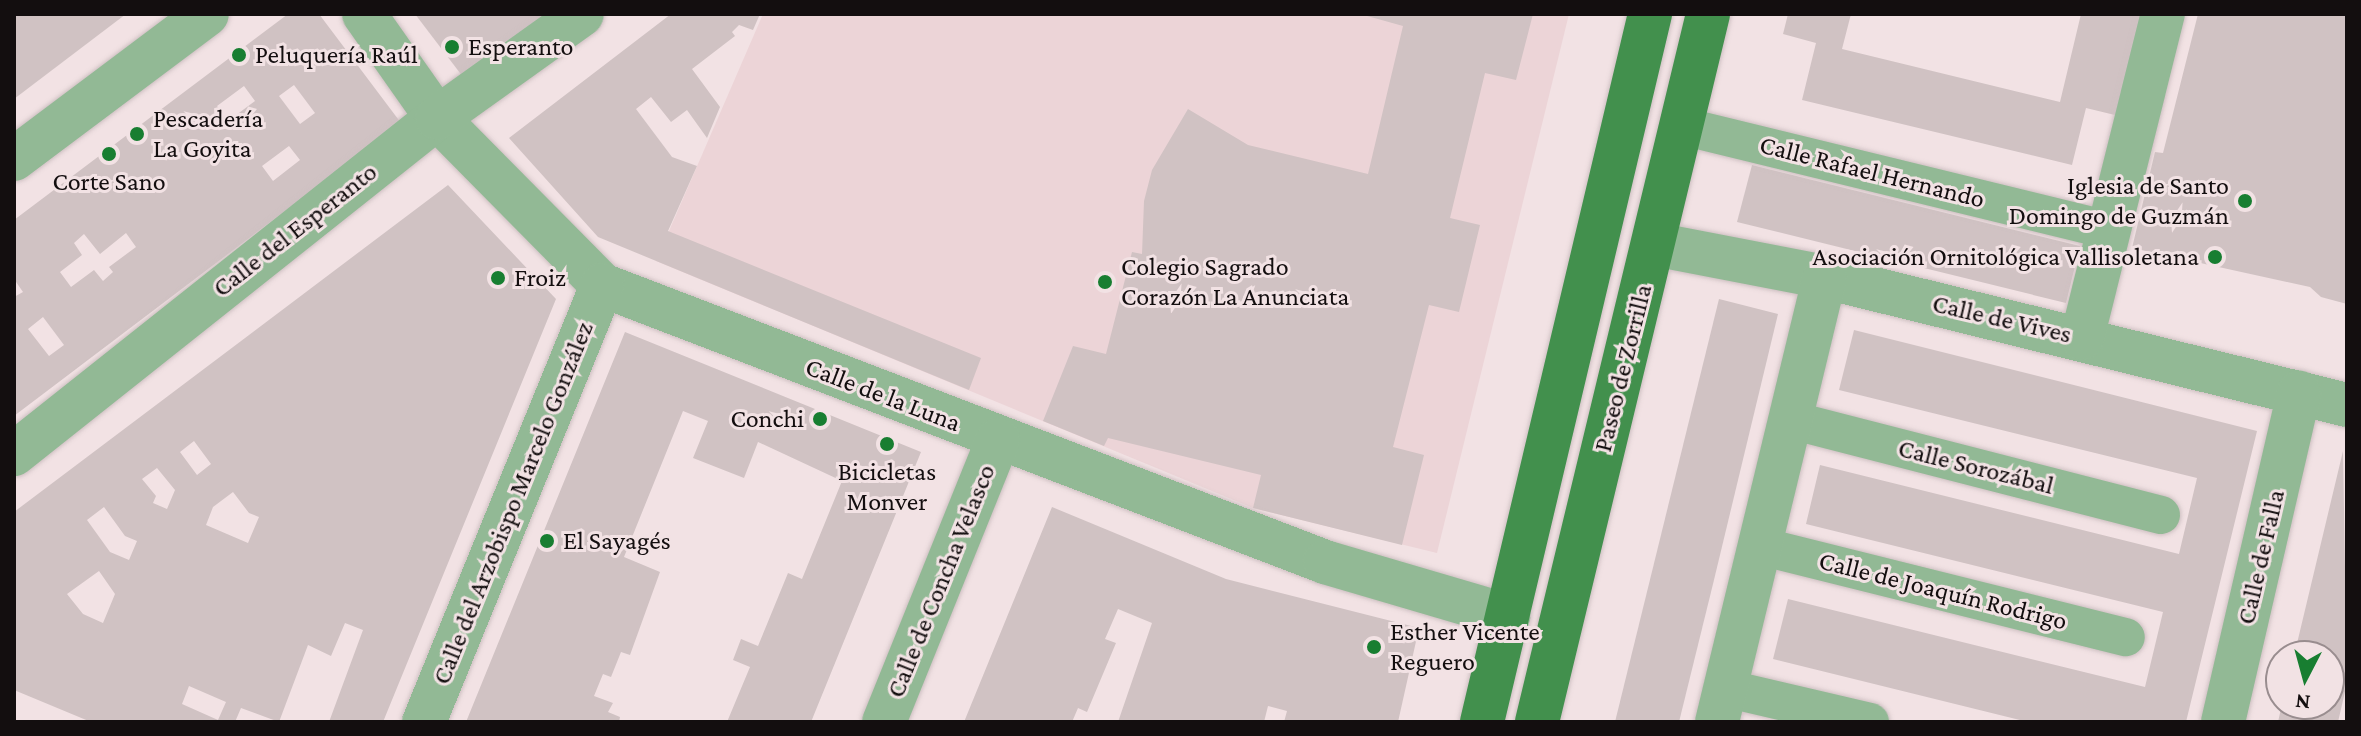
<!DOCTYPE html>
<html>
<head>
<meta charset="utf-8">
<style>
	body { margin:0 }
	#map { position:relative; width:2361px; height:736px; overflow:hidden; background:#f2e2e4; font-family:"Crimson Pro",serif }
	div>[style] { position:absolute }
	[style*='--x'] { left:calc(var(--x)*1px); top:calc(var(--y)*1px); width:calc(var(--w)*1px); rotate:calc(var(--a)*1deg) }
	.built>* { inset:0; background:#ecd4d7 }
	.building>* { inset:0; background:#d0c2c3 }
	.roads { filter:drop-shadow(0 0 2px #cec0c2) drop-shadow(0 0 2px #cec0c2) }
	.pedestrian>* { height:38px; margin:-19px; padding:0 19px; transform-origin:19px; border-radius:19px; background:#92b995 }
	.minor>* { height:44px; margin:-22px; padding:0 22px; transform-origin:22px; border-radius:22px; background:#92b995 }
	.tertiary>* { height:44px; margin:-22px; padding:0 22px; transform-origin:22px; border-radius:22px; background:#92b995 }
	.primary>* { height:44px; margin:-22px; padding:0 22px; transform-origin:22px; border-radius:22px; background:#42904d }
	.dots>* { width:22px; height:22px; translate:-50% -50%; box-sizing:border-box; border:4px solid #f2e2e4; border-radius:50% }
	span { translate:-50% -50%; white-space:nowrap; text-align:center; line-height:1.15; -webkit-text-stroke:6px #f2e2e4; paint-order:stroke }
	.poi-label { font-size:26px; color:#130e0f }
	.left { translate:0 -50%; text-align:left }
	.right { translate:-100% -50%; text-align:right }
	.street-label { font-size:26px; color:#130e0f }
	.frame { position:absolute; inset:0; border:16px solid #130e0f; pointer-events:none }
	.north { position:absolute; left:2265px; top:640px; width:80px; height:80px; box-sizing:border-box; background:#f2e2e4; border:2px solid #998d8f; border-radius:50%; rotate:186deg; font-size:22px; font-weight:700; line-height:32px; text-align:center; color:#130e0f }
	.north::after { content:''; display:block; margin:auto; width:28px; height:36px; background:#187e31; clip-path:polygon(50% 0,100% 100%,50% 72%,0 100%) }
</style>
</head>
<body>
<div id="map">
	<div class="built">
		<i style="clip-path:polygon(763px 14px,1569px 14px,1437px 553px,1253px 508px,656px 261px)"></i>
	</div>
	<div class="building">
		<i style="clip-path:polygon(14px 14px,126px 14px,14px 99px)"></i>
		<i style="clip-path:polygon(evenodd,288px 14px,319px 14px,401px 123px,14px 416px,14px 297px,23px 292px,14px 279px,14px 220px,288px 14px,294px 85px,315px 113px,300px 124px,279px 96px,294px 85px,288px 14px,244px 86px,255px 101px,228px 121px,217px 106px,244px 86px,288px 14px,289px 146px,300px 160px,273px 181px,262px 166px,289px 146px,288px 14px,126px 233px,136px 247px,109px 267px,113px 272px,103px 281px,94px 270px,71px 287px,60px 272px,82px 255px,74px 243px,84px 234px,100px 254px,126px 233px,288px 14px,43px 317px,64px 345px,49px 356px,28px 329px,43px 317px)"></i>
		<i style="clip-path:polygon(415px 14px,544px 14px,463px 77px)"></i>
		<i style="clip-path:polygon(671px 14px,760px 14px,753px 30px,739px 25px,732px 32px,735px 36px,692px 69px,720px 107px,707px 138px,687px 110px,671px 122px,651px 97px,636px 109px,672px 157px,697px 166px,668px 231px,981px 358px,969px 390px,598px 237px,509px 138px)"></i>
		<i style="clip-path:polygon(1360px 14px,1533px 14px,1516px 80px,1485px 73px,1450px 218px,1480px 225px,1459px 312px,1429px 305px,1393px 447px,1424px 455px,1402px 545px,1253px 508px,1261px 475px,1108px 438px,1104px 446px,1043px 421px,1073px 346px,1106px 354px,1132px 252px,1142px 254px,1144px 201px,1152px 170px,1188px 109px,1248px 145px,1368px 174px,1403px 26px)"></i>
		<i style="clip-path:polygon(1788px 14px,1851px 14px,1842px 49px,2060px 102px,2081px 14px,2144px 14px,2119px 116px,2086px 108px,2072px 165px,1802px 100px,1816px 43px,1783px 34px)"></i>
		<i style="clip-path:polygon(2198px 14px,2347px 14px,2347px 304px,2321px 297px,2310px 287px,2132px 248px,2155px 152px,2163px 153px)"></i>
		<i style="clip-path:polygon(1752px 165px,2080px 246px,2066px 303px,1737px 222px)"></i>
		<i style="clip-path:polygon(evenodd,448px 185px,556px 299px,383px 722px,329px 722px,363px 630px,345px 623px,331px 656px,308px 645px,279px 722px,241px 708px,235px 722px,91px 722px,14px 690px,14px 512px,448px 185px,194px 441px,211px 464px,197px 475px,180px 452px,194px 441px,448px 185px,157px 468px,175px 490px,167px 509px,153px 503px,156px 496px,142px 479px,157px 468px,448px 185px,233px 492px,249px 513px,259px 517px,248px 543px,206px 525px,213px 507px,233px 492px,448px 185px,104px 507px,125px 536px,137px 541px,129px 560px,110px 552px,87px 520px,104px 507px,448px 185px,99px 571px,115px 594px,103px 623px,83px 614px,67px 594px,99px 571px,448px 185px,189px 686px,226px 702px,218px 720px,182px 704px,189px 686px)"></i>
		<i style="clip-path:polygon(1719px 299px,1778px 314px,1713px 584px,1679px 722px,1615px 722px)"></i>
		<i style="clip-path:polygon(1854px 330px,2257px 431px,2186px 722px,2028px 722px,1773px 659px,1788px 599px,2145px 687px,2163px 612px,1806px 524px,1820px 465px,2179px 554px,2197px 478px,1839px 390px)"></i>
		<i style="clip-path:polygon(625px 332px,921px 452px,811px 722px,727px 722px,750px 667px,733px 660px,741px 639px,758px 646px,788px 573px,802px 579px,842px 481px,758px 442px,744px 478px,693px 458px,708px 421px,683px 411px,624px 557px,660px 572px,630px 655px,621px 652px,611px 677px,603px 674px,594px 696px,613px 703px,608px 712px,620px 717px,619px 722px,466px 722px)"></i>
		<i style="clip-path:polygon(2343px 451px,2347px 683px,2338px 722px,2278px 722px,2282px 704px,2329px 704px,2329px 656px,2294px 656px)"></i>
		<i style="clip-path:polygon(1052px 507px,1226px 579px,1419px 628px,1398px 722px,1284px 722px,1287px 711px,1268px 706px,1264px 722px,1118px 722px,1152px 623px,1118px 609px,1105px 639px,1116px 643px,1087px 712px,1078px 708px,1072px 722px,964px 722px)"></i>
	</div>
	<div class="roads">
		<div class="pedestrian">
			<i style="--x:1682;--y:126;--w:439;--a:13.7"></i>
			<i style="--x:1791;--y:420;--w:382;--a:14.4"></i>
			<i style="--x:1760;--y:546;--w:377;--a:14"></i>
			<i style="--x:1725;--y:688;--w:149;--a:13.2"></i>
		</div>
		<div class="minor">
			<i style="--x:364;--y:14;--w:127;--a:54.9"></i>
			<i style="--x:437;--y:118;--w:235;--a:45.3"></i>
			<i style="--x:602;--y:285;--w:774;--a:20.96"></i>
			<i style="--x:1325;--y:562;--w:191;--a:16.4"></i>
			<i style="--x:1654;--y:244;--w:174;--a:10.9"></i>
			<i style="--x:1825;--y:277;--w:537;--a:13.78"></i>
			<i style="--x:2082;--y:338;--w:334;--a:-76"></i>
			<i style="--x:14;--y:454;--w:540;--a:-38.46"></i>
			<i style="--x:437;--y:118;--w:178;--a:-35.6"></i>
			<i style="--x:424;--y:722;--w:472;--a:-67.8"></i>
			<i style="--x:884;--y:722;--w:304;--a:-68"></i>
			<i style="--x:1717;--y:722;--w:458;--a:-76.4"></i>
			<i style="--x:2223;--y:722;--w:338;--a:-77"></i>
		</div>
		<div class="tertiary">
			<i style="--x:14;--y:159;--w:241;--a:-36.9"></i>
		</div>
		<div class="primary">
			<i style="--x:1482;--y:722;--w:728;--a:-76.65"></i>
			<i style="--x:1537;--y:722;--w:728;--a:-76.42"></i>
		</div>
	</div>
	<div class="dots">
		<i style="left:452px;top:47px;background:#187e31"></i>
		<i style="left:239px;top:55px;background:#187e31"></i>
		<i style="left:137px;top:134px;background:#187e31"></i>
		<i style="left:109px;top:154px;background:#187e31"></i>
		<i style="left:2245px;top:201px;background:#187e31"></i>
		<i style="left:2215px;top:257px;background:#187e31"></i>
		<i style="left:498px;top:278px;background:#187e31"></i>
		<i style="left:1105px;top:282px;background:#187e31"></i>
		<i style="left:820px;top:419px;background:#187e31"></i>
		<i style="left:887px;top:444px;background:#187e31"></i>
		<i style="left:547px;top:541px;background:#187e31"></i>
		<i style="left:1374px;top:647px;background:#187e31"></i>
	</div>
	<div class="poi-label">
		<span class="left" style="left:468px;top:47px">Esperanto</span>
		<span class="left" style="left:255px;top:55px">Peluquería Raúl</span>
		<span class="left" style="left:153px;top:134px">Pescadería<br>La Goyita</span>
		<span style="left:109px;top:182px">Corte Sano</span>
		<span class="right" style="left:2229px;top:201px">Iglesia de Santo<br>Domingo de Guzmán</span>
		<span class="right" style="left:2199px;top:257px">Asociación Ornitológica Vallisoletana</span>
		<span class="left" style="left:1121px;top:282px">Colegio Sagrado<br>Corazón La Anunciata</span>
		<span class="left" style="left:514px;top:278px">Froiz</span>
		<span class="right" style="left:804px;top:419px">Conchi</span>
		<span style="left:887px;top:487px">Bicicletas<br>Monver</span>
		<span class="left" style="left:563px;top:541px">El Sayagés</span>
		<span class="left" style="left:1390px;top:647px">Esther Vicente<br>Reguero</span>
	</div>
	<div class="street-label">
		<span style="left:1872px;top:172px;rotate:14deg">Calle Rafael Hernando</span>
		<span style="left:295px;top:230px;rotate:-38deg">Calle del Esperanto</span>
		<span style="left:2002px;top:319px;rotate:13deg">Calle de Vives</span>
		<span style="left:1623px;top:368px;rotate:-76deg">Paseo de Zorrilla</span>
		<span style="left:883px;top:395px;rotate:21deg">Calle de la Luna</span>
		<span style="left:1976px;top:467px;rotate:14deg">Calle Sorozábal</span>
		<span style="left:513px;top:503px;rotate:-68deg">Calle del Arzobispo Marcelo González</span>
		<span style="left:2261px;top:557px;rotate:-77deg">Calle de Falla</span>
		<span style="left:941px;top:581px;rotate:-68deg">Calle de Concha Velasco</span>
		<span style="left:1943px;top:591px;rotate:14deg">Calle de Joaquín Rodrigo</span>
	</div>
	<div class="frame"></div>
	<div class="north">N</div>
</div>
</body>
</html>
